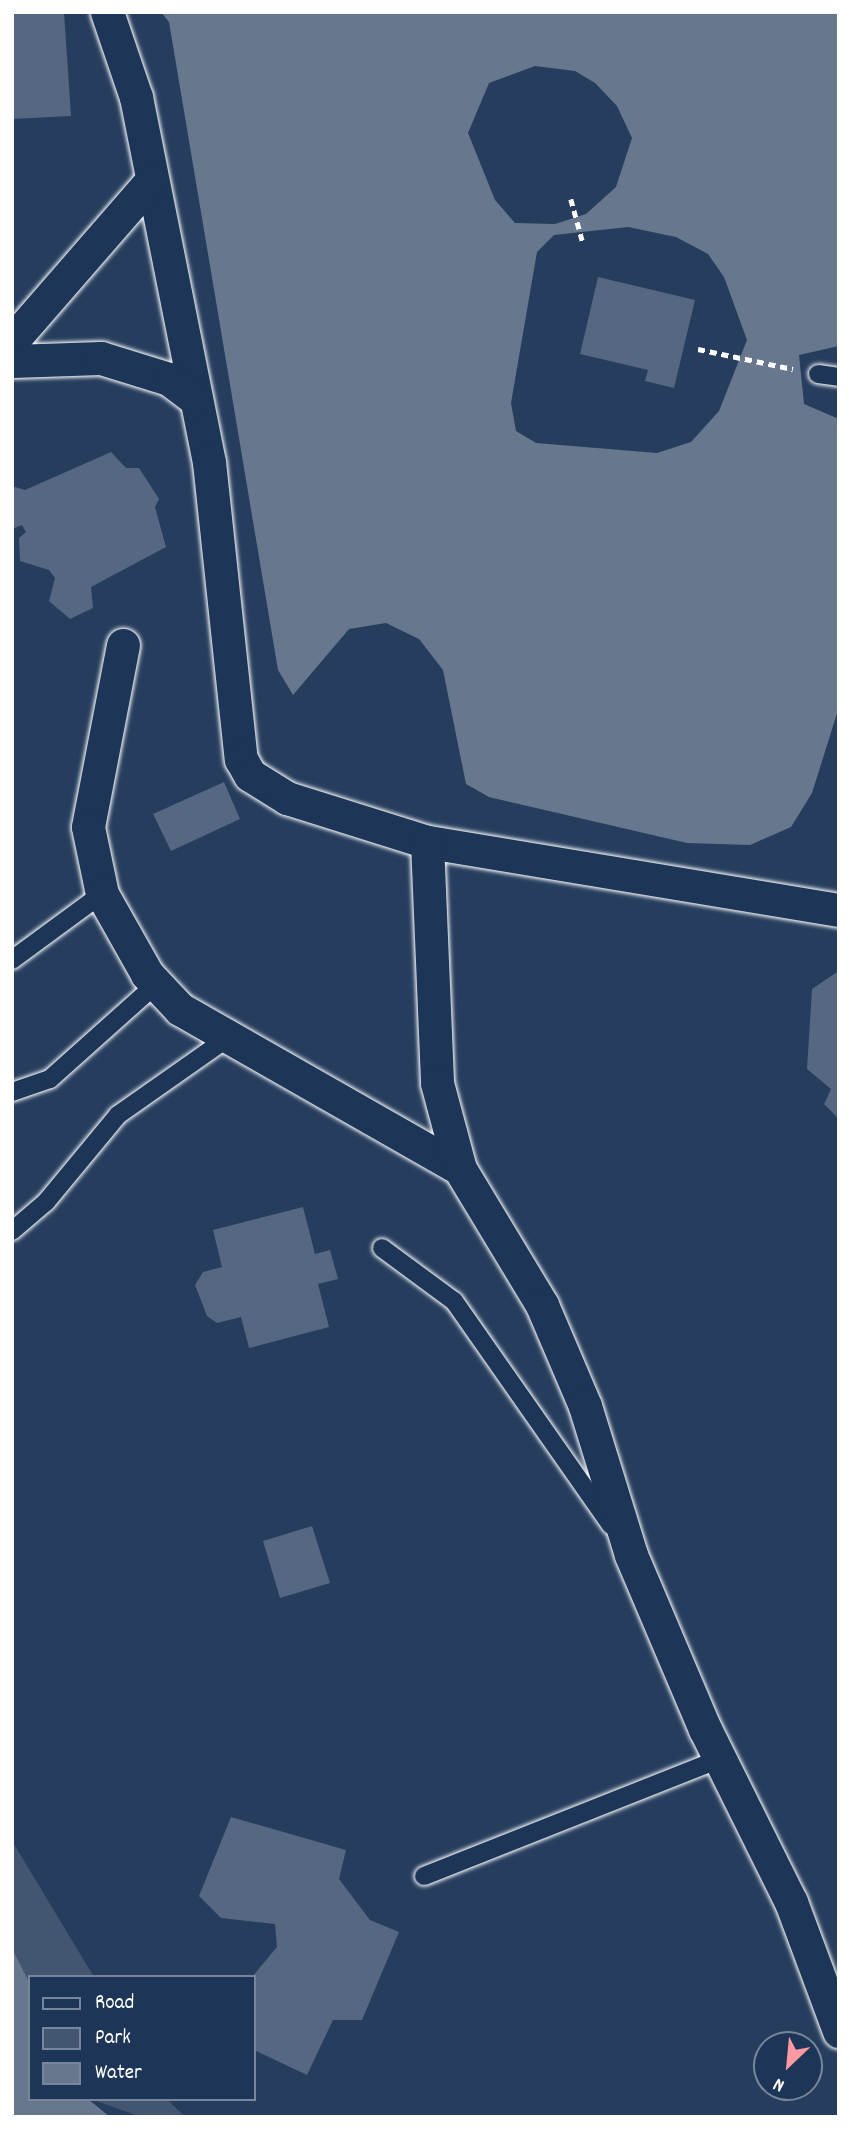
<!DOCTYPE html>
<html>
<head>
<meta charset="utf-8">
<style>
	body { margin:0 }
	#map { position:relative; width:851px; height:2129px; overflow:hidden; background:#263d5e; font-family:Dekko,sans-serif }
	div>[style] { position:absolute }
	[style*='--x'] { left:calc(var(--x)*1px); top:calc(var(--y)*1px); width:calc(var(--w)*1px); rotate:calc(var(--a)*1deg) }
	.green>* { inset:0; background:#425672 }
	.water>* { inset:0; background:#67788e }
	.building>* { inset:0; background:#556781 }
	.path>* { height:4.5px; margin-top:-2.25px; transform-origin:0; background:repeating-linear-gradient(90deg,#fff 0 7px,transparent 0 12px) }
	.roads { filter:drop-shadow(0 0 2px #fff) drop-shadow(0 0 2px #fff) }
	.service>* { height:18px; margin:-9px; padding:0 9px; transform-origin:9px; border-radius:9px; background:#1d3557 }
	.minor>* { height:33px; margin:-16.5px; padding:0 16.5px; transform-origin:16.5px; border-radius:16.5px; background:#1d3557 }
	span { translate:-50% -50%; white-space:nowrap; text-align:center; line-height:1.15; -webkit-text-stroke:7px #1d3557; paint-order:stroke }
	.frame { position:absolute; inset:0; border:14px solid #fff; pointer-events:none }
	.legend { position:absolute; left:28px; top:1975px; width:228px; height:126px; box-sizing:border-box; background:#1d3557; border:2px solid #77869a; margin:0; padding:9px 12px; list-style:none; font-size:21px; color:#fff }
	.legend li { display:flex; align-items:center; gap:14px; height:35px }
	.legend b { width:35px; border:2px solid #77869a }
	.north { position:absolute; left:753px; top:2031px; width:70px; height:70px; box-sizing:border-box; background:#1d3557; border:2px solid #77869a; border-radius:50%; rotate:206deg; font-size:19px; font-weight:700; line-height:28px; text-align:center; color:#fff }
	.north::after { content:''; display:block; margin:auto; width:24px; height:32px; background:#ff9aa2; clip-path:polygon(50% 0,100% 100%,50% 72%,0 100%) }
</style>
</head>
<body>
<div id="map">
	<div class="green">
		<i style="clip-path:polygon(12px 1841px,94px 1977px,30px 1977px,30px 1984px,12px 1948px)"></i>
		<i style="clip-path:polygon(91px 2099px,167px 2099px,185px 2117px,141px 2117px)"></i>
	</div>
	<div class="water">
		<i style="clip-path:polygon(evenodd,161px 12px,839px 12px,839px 346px,799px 355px,804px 404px,839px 419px,839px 707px,812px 793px,791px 827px,750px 845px,687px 843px,489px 797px,466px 784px,443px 670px,419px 639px,386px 623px,349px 629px,293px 695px,278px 670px,169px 22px,161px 12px,535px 66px,575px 71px,595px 83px,617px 106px,632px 138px,616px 187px,586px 214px,555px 224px,515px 223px,495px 200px,468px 133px,489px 83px,535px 66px,161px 12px,628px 227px,676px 237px,708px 254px,724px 277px,747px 340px,719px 411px,691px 442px,657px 453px,536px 443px,516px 431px,511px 403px,537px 252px,554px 235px,628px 227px)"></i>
		<i style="clip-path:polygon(12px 1948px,30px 1984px,30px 2099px,88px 2099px,110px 2117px,12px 2117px)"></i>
	</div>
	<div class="building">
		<i style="clip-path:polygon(12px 12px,64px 12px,71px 116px,12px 119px)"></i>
		<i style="clip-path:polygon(598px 277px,695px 300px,674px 388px,645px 381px,648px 370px,580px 354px)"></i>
		<i style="clip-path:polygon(111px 452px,126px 468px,139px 468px,159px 499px,155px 507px,166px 547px,91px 587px,93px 608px,70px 619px,49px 601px,55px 578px,49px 570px,20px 561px,19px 538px,26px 532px,22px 525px,12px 529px,12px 486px,25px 490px)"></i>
		<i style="clip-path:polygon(224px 782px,240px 819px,171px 851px,153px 814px)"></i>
		<i style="clip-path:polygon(837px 972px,839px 972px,839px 1119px,824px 1104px,831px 1089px,807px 1069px,812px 989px)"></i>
		<i style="clip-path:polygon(303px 1207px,315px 1254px,330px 1250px,338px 1279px,318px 1284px,329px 1327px,249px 1348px,241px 1317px,217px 1323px,207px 1316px,195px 1285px,203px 1272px,222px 1267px,213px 1230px)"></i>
		<i style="clip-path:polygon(312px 1526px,330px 1583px,280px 1598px,263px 1541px)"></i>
		<i style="clip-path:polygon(231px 1817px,346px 1850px,339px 1879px,370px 1920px,399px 1932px,362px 2020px,333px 2020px,307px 2075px,254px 2050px,252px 1977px,277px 1947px,275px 1924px,221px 1918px,199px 1896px)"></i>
	</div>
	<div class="path">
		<i style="--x:571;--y:199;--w:46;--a:74.7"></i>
		<i style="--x:698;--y:349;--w:97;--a:11.9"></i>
	</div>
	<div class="roads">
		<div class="service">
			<i style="--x:818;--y:374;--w:21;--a:8"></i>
			<i style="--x:12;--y:960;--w:112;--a:-36.3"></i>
			<i style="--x:12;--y:1092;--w:40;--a:-18.9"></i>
			<i style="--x:50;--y:1079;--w:141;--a:-41.8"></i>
			<i style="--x:12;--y:1231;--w:45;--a:-40.5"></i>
			<i style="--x:46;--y:1202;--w:113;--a:-50.4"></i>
			<i style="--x:118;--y:1115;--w:136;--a:-35.1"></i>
			<i style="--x:382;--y:1248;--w:89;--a:36.4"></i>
			<i style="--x:454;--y:1301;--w:274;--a:55"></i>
			<i style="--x:424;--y:1876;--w:318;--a:-21.6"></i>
		</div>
		<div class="minor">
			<i style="--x:107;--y:12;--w:90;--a:71.2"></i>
			<i style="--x:136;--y:97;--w:372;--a:78.7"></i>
			<i style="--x:209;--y:462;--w:299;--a:83.9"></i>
			<i style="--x:241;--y:759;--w:18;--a:61"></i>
			<i style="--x:250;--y:775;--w:44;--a:31.9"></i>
			<i style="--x:287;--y:798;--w:147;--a:17.4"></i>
			<i style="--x:12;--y:341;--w:213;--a:-49"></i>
			<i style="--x:12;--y:361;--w:89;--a:-1.9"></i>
			<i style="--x:101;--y:358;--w:71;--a:17.2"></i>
			<i style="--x:169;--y:379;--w:34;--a:37"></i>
			<i style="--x:123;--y:645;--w:185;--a:100.9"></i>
			<i style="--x:88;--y:827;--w:68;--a:78.2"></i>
			<i style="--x:102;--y:894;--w:92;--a:60.6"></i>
			<i style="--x:147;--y:974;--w:48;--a:46.7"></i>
			<i style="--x:180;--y:1009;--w:322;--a:29.7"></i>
			<i style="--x:839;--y:910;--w:418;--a:-170.6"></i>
			<i style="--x:427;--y:842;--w:241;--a:87.6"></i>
			<i style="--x:437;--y:1083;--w:89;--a:75"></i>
			<i style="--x:460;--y:1169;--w:159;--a:58.9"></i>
			<i style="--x:542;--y:1305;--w:110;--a:66.9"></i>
			<i style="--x:585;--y:1406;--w:156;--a:72.8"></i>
			<i style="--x:631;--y:1555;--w:189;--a:67"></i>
			<i style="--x:705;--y:1729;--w:193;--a:63.6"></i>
			<i style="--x:791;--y:1902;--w:138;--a:69.6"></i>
		</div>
	</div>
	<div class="frame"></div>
	<ul class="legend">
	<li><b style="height:9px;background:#1d3557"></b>Road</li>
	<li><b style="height:19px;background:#425672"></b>Park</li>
	<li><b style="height:19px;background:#67788e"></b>Water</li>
	</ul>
	<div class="north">N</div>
</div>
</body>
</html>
